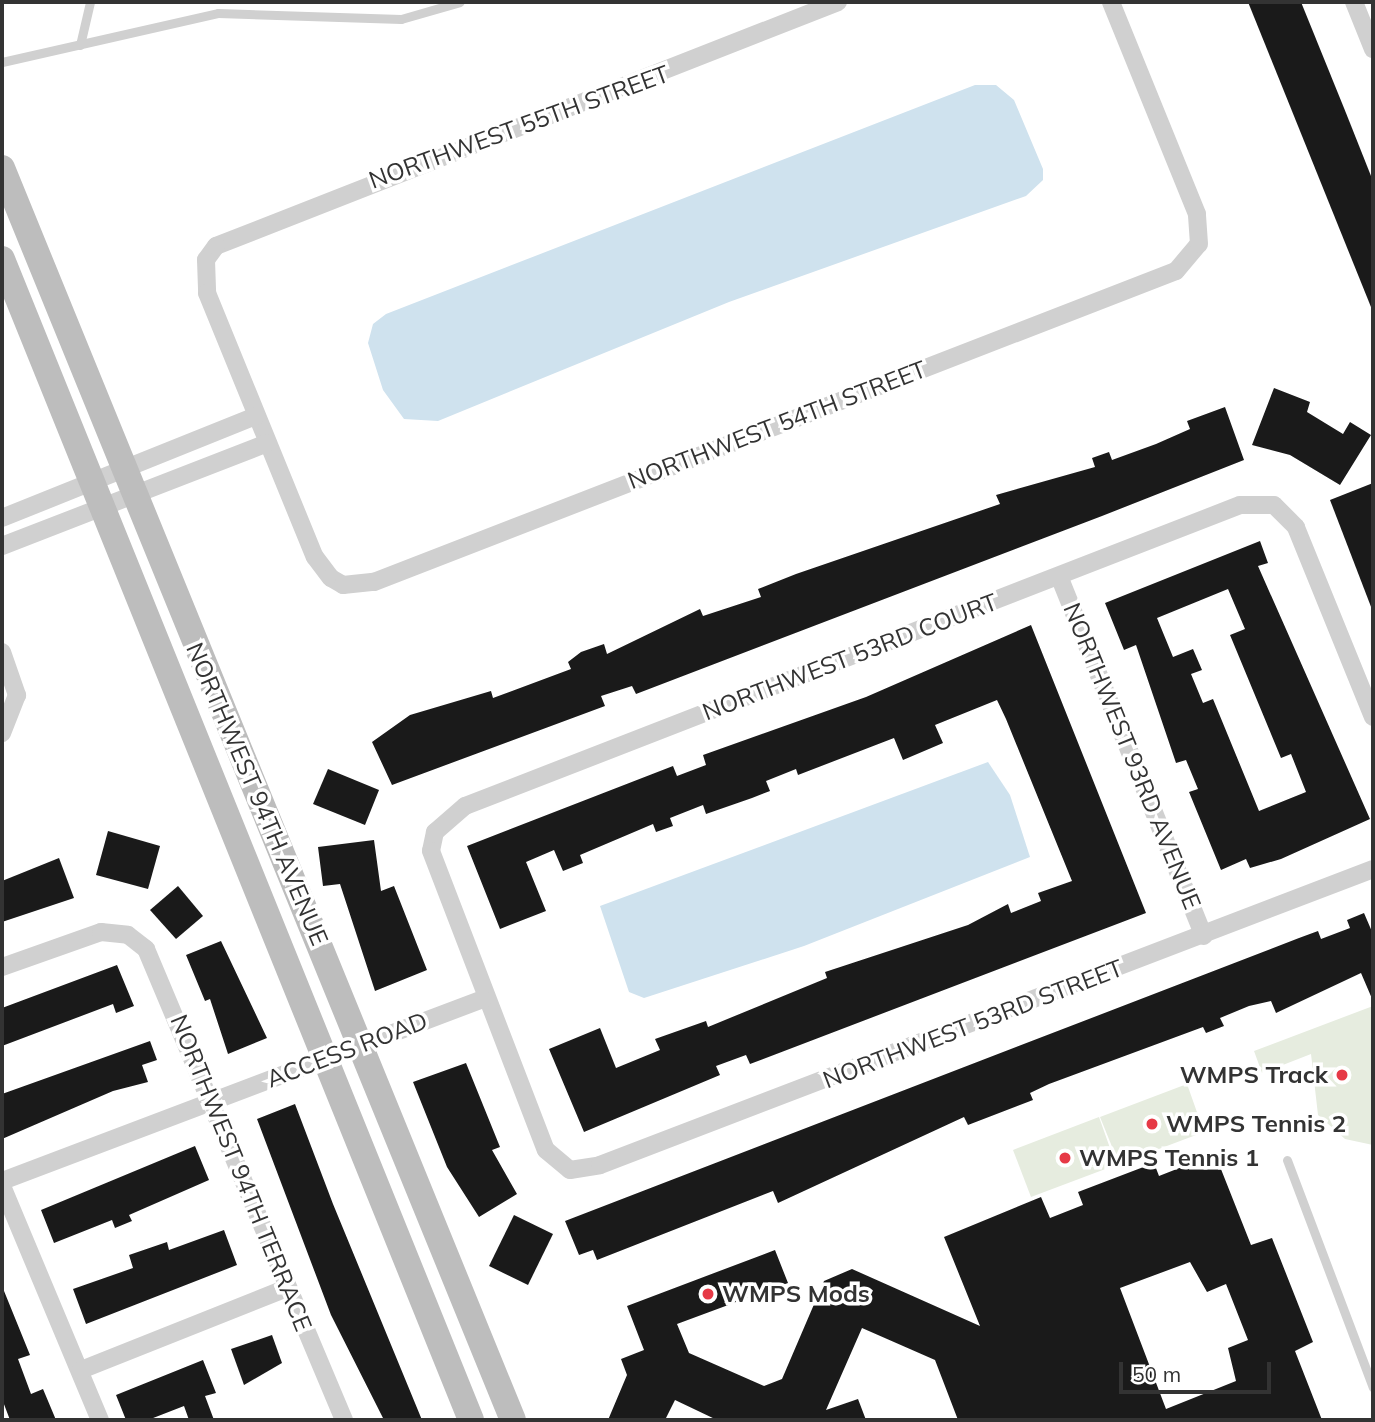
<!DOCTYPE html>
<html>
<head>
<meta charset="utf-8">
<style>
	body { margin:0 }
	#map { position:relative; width:1375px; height:1422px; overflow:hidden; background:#fff; font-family:Mulish,sans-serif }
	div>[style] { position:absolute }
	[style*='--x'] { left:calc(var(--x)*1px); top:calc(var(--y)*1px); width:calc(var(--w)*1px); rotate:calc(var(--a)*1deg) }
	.green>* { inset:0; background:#e6ecdf }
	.water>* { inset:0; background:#cfe2ee }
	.building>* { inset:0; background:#1a1a1a }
	.lane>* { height:9px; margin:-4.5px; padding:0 4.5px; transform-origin:4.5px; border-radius:4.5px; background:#d0d0d0 }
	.street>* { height:18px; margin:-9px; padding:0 9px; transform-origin:9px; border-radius:9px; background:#d0d0d0 }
	.secondary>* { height:26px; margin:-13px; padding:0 13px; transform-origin:13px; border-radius:13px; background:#bdbdbd }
	.dots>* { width:19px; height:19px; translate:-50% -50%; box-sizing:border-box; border:4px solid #fff; border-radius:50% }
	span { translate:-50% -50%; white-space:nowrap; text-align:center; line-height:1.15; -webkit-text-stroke:7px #fff; paint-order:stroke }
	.street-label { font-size:24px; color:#333 }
	.poi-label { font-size:24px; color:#333; font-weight:700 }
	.right { translate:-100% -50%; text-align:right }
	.left { translate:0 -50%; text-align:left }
	.frame { position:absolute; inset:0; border:4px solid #333; pointer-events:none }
	.scale { position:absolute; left:1119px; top:1362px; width:152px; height:32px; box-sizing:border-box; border:4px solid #333; border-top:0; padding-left:9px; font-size:21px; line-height:24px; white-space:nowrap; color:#333; -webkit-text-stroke:5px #fff; paint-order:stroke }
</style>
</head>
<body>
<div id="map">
	<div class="green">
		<i style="clip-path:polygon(1373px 1006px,1373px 1145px,1345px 1139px,1318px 1115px,1311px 1054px,1262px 1073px,1254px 1051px)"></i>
		<i style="clip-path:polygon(1187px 1084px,1204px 1132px,1119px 1164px,1100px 1117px)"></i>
		<i style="clip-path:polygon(1099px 1117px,1116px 1165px,1031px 1197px,1013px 1150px)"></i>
	</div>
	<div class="water">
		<i style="clip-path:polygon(975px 85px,996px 85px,1014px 100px,1043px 169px,1043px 180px,1026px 196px,729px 302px,438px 421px,404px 419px,383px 390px,368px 343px,373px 324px,386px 314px)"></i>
		<i style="clip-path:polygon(988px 762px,1010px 795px,1030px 857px,804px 946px,644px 998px,629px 992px,600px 906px)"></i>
	</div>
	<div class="building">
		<i style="clip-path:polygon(1248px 2px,1301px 2px,1346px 113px,1373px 181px,1373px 312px)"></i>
		<i style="clip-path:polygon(1274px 388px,1310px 402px,1307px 412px,1343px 434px,1350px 422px,1371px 435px,1340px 485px,1290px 455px,1252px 445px)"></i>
		<i style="clip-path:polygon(1225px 407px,1244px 460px,1102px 516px,636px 694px,632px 686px,601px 696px,605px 706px,392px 785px,372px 742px,410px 715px,491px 691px,493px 698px,571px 669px,568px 662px,581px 652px,604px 644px,607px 654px,700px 609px,703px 616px,761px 597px,758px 589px,796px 574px,1000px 504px,996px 495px,1095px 467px,1092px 458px,1109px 452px,1112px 460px,1156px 444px,1190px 429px,1187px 421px)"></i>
		<i style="clip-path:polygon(1373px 483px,1373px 612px,1330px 500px)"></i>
		<i style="clip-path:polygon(evenodd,1260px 541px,1268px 563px,1258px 566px,1370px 819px,1281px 859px,1250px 868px,1246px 859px,1221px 870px,1189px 792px,1198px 789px,1186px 760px,1176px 763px,1136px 645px,1124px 650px,1105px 603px,1260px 541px,1228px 589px,1245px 629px,1230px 635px,1281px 758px,1291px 754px,1306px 792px,1259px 811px,1213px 699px,1203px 703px,1191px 674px,1202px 670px,1193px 649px,1173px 657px,1157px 618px,1228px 589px)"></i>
		<i style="clip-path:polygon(1031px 625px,1146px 913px,750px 1064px,746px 1055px,716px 1066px,720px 1075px,584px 1132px,549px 1049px,600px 1028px,616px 1068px,660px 1050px,655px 1039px,706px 1021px,708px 1027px,827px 978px,825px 972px,968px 925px,1008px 904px,1011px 913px,1041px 901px,1038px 893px,1072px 881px,1006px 719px,997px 700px,935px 725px,943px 743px,903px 760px,894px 738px,798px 775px,796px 769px,766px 781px,770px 791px,752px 798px,706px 814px,703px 805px,670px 818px,673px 826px,656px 832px,653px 824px,580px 855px,583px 863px,563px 871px,554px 850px,526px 862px,546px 911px,500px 929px,467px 846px,673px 766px,677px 776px,706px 765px,703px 755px,866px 697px)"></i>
		<i style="clip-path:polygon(328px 769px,379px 790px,365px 825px,313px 804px)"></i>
		<i style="clip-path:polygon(108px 831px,160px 846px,148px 889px,96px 875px)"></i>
		<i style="clip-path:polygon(374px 840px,381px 891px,394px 886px,427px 970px,375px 991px,340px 884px,323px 886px,318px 847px)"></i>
		<i style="clip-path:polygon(59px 858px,74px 898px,2px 922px,2px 881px)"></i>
		<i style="clip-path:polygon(178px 886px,203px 916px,176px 939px,150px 910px)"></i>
		<i style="clip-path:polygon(1364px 913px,1373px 934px,1373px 1001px,1361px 973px,1276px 1013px,1271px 1001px,1249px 1006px,1220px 1018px,1224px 1026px,1206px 1033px,1203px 1027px,1049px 1084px,1030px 1093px,1033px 1100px,968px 1125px,964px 1117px,778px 1203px,773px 1191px,597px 1260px,593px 1250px,579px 1255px,565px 1221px,1299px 938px,1318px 931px,1321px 939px,1350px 928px,1347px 920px)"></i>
		<i style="clip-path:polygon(221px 941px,267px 1038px,228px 1054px,210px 999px,205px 1001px,186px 955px)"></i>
		<i style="clip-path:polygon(117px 965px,134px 1006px,116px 1013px,113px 1004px,2px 1046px,2px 1008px)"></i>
		<i style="clip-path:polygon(150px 1041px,157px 1060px,142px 1065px,148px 1082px,113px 1091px,2px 1139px,2px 1094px)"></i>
		<i style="clip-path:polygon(466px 1063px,500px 1147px,492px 1150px,517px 1194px,479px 1217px,447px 1167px,413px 1082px)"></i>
		<i style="clip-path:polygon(295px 1104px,333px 1204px,422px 1420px,384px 1420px,331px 1315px,257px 1119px)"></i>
		<i style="clip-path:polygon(195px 1146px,209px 1180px,129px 1215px,132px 1221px,115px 1228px,112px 1220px,54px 1243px,41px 1210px)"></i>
		<i style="clip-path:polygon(evenodd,1215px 1154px,1251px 1245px,1272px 1238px,1313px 1342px,1295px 1351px,1322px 1420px,958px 1420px,935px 1360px,862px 1328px,826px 1410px,858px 1399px,866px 1420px,717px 1420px,675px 1400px,665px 1420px,608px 1420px,627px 1375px,621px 1359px,644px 1350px,627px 1306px,775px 1250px,788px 1283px,677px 1324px,689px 1353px,764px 1386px,782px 1379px,824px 1281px,852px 1269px,980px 1326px,944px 1237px,1041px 1197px,1050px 1218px,1083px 1205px,1078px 1192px,1154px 1163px,1159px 1176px,1215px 1154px,1190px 1262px,1207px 1292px,1226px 1284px,1248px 1340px,1228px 1348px,1236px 1381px,1166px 1409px,1120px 1288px,1190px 1262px)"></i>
		<i style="clip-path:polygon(514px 1215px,553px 1234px,528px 1285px,489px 1266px)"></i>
		<i style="clip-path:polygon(224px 1230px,237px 1265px,86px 1324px,73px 1289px,133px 1268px,129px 1255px,167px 1242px,169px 1250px)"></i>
		<i style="clip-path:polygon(2px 1286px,30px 1355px,18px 1359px,31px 1394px,43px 1389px,56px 1420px,10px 1420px,2px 1399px)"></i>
		<i style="clip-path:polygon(272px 1335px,282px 1363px,244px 1385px,231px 1349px)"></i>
		<i style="clip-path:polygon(203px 1360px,216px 1393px,205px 1396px,214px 1420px,189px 1420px,184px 1406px,148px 1420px,126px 1420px,116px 1395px)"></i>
	</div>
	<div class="lane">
		<i style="--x:80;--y:45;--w:44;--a:-76.9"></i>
		<i style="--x:2;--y:62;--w:221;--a:-12.8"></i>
		<i style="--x:218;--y:13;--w:183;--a:1.9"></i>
		<i style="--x:401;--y:19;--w:61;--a:-16.1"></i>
		<i style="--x:1287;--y:1160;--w:243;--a:69.3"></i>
	</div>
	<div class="street">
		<i style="--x:838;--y:2;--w:668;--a:158.58"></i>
		<i style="--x:216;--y:246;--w:17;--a:126"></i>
		<i style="--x:206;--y:260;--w:33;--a:88"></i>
		<i style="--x:207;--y:293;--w:285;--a:67.8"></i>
		<i style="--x:315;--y:557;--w:26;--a:53"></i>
		<i style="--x:331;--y:578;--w:14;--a:30"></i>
		<i style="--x:343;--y:585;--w:31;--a:-6"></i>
		<i style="--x:374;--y:582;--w:860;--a:-21.2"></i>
		<i style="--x:1176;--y:271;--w:35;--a:-50"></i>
		<i style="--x:1199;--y:244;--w:30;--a:-94"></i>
		<i style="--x:1197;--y:214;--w:229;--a:-112.1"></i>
		<i style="--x:1354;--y:2;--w:51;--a:68"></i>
		<i style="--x:2;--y:518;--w:274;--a:-21.9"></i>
		<i style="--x:2;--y:546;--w:285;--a:-21.2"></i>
		<i style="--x:1059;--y:576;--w:388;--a:68.1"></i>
		<i style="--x:2;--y:652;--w:46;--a:70.8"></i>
		<i style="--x:17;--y:695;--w:41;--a:111.5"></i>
		<i style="--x:1373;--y:717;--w:205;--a:-112.1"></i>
		<i style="--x:1296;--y:527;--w:31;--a:-135"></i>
		<i style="--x:1274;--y:505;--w:34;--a:180"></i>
		<i style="--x:1240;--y:505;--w:831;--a:158.77"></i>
		<i style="--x:465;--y:806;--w:40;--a:139"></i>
		<i style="--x:435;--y:832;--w:19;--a:102"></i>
		<i style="--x:431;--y:851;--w:320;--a:69"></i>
		<i style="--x:546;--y:1150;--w:31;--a:40"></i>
		<i style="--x:570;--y:1170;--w:30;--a:-9"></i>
		<i style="--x:600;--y:1165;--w:828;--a:-20.95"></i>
		<i style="--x:2;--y:967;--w:105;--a:-19.5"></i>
		<i style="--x:101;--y:932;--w:27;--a:6"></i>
		<i style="--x:128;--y:935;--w:23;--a:38"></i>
		<i style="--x:146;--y:949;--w:511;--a:67.2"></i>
		<i style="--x:2;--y:1181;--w:514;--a:-20.73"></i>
		<i style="--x:2;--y:1186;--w:254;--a:67.3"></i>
		<i style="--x:81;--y:1370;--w:222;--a:-21.7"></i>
	</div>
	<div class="secondary">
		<i style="--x:2;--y:168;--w:1352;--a:67.8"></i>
		<i style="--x:2;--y:259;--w:1252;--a:68"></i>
	</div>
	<div class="dots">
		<i style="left:1342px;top:1075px;background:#e63946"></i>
		<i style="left:1152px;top:1124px;background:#e63946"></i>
		<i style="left:1065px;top:1158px;background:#e63946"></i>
		<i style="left:708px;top:1294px;background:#e63946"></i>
	</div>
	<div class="street-label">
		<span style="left:519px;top:127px;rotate:-20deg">NORTHWEST 55TH STREET</span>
		<span style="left:777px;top:425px;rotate:-21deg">NORTHWEST 54TH STREET</span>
		<span style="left:850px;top:657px;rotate:-21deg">NORTHWEST 53RD COURT</span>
		<span style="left:1132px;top:756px;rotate:68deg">NORTHWEST 93RD AVENUE</span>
		<span style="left:257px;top:794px;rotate:67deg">NORTHWEST 94TH AVENUE</span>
		<span style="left:973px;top:1024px;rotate:-21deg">NORTHWEST 53RD STREET</span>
		<span style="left:347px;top:1050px;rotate:-21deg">ACCESS ROAD</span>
		<span style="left:241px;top:1173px;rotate:68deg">NORTHWEST 94TH TERRACE</span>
	</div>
	<div class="poi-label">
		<span class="right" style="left:1328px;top:1075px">WMPS Track</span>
		<span class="left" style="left:1166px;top:1124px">WMPS Tennis 2</span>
		<span class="left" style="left:1079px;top:1158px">WMPS Tennis 1</span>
		<span class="left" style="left:722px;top:1294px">WMPS Mods</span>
	</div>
	<div class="frame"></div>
	<div class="scale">50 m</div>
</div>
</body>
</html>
